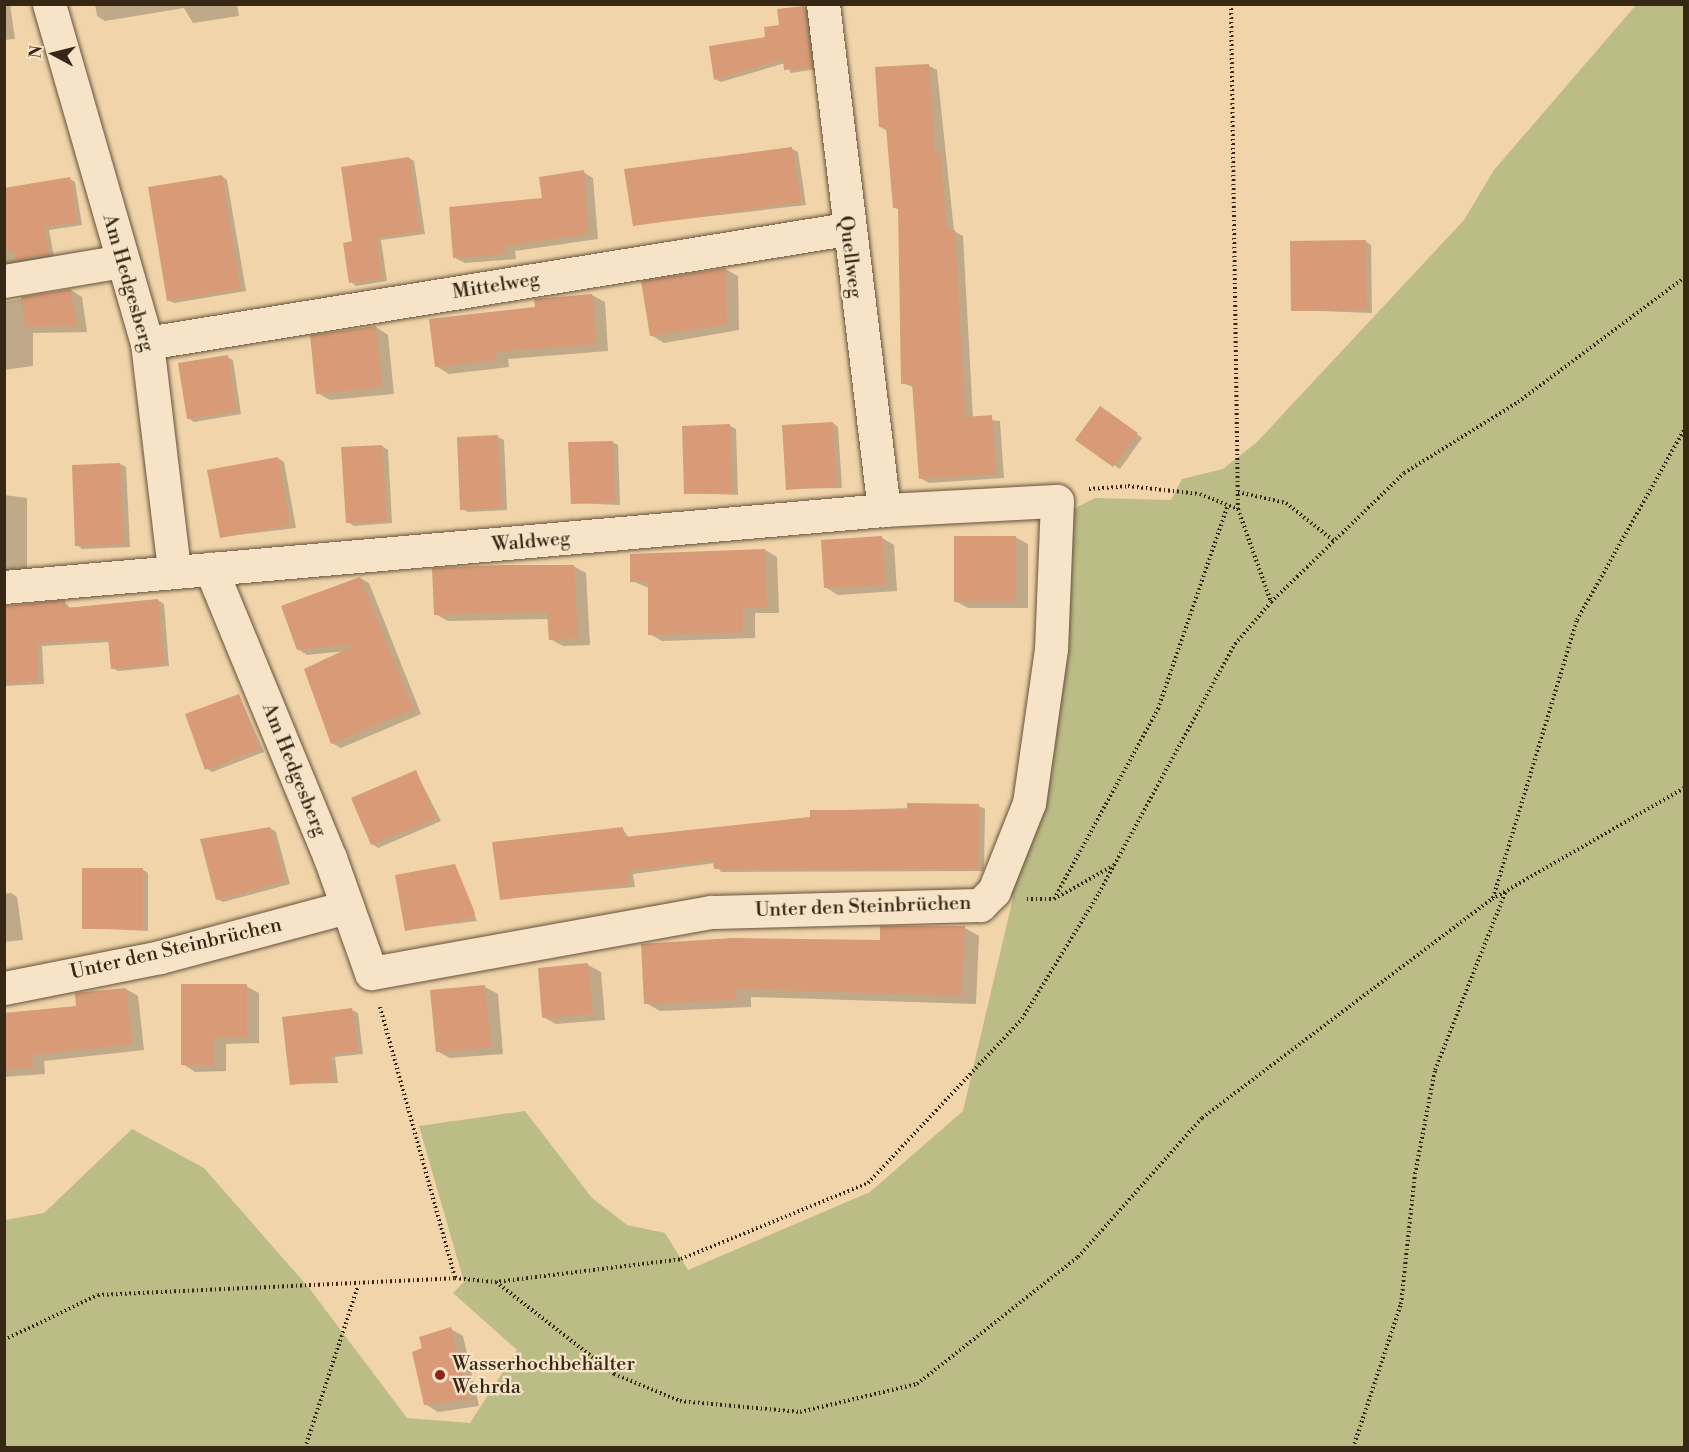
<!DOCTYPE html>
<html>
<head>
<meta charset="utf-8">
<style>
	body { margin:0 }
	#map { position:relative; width:1689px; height:1452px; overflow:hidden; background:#f1d4aa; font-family:"Libre Bodoni",serif }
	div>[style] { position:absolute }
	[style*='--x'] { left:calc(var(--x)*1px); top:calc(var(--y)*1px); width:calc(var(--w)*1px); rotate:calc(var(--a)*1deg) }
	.green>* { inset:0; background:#bcbc87 }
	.shadow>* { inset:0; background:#0003 }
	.building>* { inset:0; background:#d89a77 }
	.path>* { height:4px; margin-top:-2px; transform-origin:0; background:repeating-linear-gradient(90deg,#362815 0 1.5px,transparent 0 4.5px) }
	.roads { filter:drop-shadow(0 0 2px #65533a) drop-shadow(0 0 2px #65533a) }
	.street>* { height:33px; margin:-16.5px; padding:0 16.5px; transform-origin:16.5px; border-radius:16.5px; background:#f6e3c8 }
	.dots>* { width:16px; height:16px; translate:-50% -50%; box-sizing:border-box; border:3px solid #f6e3c8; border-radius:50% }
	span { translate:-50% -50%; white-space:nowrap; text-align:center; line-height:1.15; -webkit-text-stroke:4.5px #f6e3c8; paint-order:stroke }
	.street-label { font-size:20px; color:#362815 }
	.poi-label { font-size:20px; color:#362815 }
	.left { translate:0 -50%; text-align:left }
	.frame { position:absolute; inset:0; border:6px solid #362815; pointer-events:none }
	.north { position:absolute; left:24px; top:24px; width:60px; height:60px; -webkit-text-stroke:4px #f6e3c8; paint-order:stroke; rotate:277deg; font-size:16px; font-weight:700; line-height:24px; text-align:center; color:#362815 }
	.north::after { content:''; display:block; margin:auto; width:21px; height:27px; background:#362815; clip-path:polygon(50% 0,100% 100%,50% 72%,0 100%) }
</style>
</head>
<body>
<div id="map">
	<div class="green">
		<i style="clip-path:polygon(1636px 5px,1684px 5px,1684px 1447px,5px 1448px,5px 1220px,44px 1213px,132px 1129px,204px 1168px,309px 1288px,407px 1418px,470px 1423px,517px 1350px,453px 1293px,464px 1282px,419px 1126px,525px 1111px,592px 1198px,627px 1225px,665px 1233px,688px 1270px,870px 1192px,963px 1111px,1013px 898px,1001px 891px,1073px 509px,1095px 498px,1171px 500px,1182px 479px,1223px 469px,1257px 442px,1464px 220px,1494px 170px)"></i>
	</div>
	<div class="shadow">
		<i style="clip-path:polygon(4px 4px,10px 4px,15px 39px,4px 40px)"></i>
		<i style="clip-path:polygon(95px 4px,237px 4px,239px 16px,193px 23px,184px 8px,105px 21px,97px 16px)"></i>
		<i style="clip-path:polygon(804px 7px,810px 11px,817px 69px,791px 73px,785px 63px,721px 82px,715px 79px)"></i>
		<i style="clip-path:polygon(929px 66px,937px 70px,954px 231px,963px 236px,973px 418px,1000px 421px,1004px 478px,929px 483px,920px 478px,913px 387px,902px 383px,899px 210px,894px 207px,888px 131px,880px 127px)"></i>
		<i style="clip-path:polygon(792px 149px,798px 152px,806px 205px,634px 225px,626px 170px)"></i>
		<i style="clip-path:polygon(409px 158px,414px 161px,425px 234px,381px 240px,387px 281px,356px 286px,351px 282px,353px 240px)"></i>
		<i style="clip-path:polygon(583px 172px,593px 178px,598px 239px,515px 251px,516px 259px,465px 263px,455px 258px)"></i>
		<i style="clip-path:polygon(222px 176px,227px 180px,246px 291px,174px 303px,168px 300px)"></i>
		<i style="clip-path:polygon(70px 179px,75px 182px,82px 225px,49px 230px,54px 257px,4px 266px,4px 189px)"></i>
		<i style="clip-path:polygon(1365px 241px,1371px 245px,1372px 313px,1293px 310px)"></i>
		<i style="clip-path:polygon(725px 269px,738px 276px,739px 330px,664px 343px,651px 335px)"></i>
		<i style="clip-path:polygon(71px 290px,82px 297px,87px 332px,33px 333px,33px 366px,4px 370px,4px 302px)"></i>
		<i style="clip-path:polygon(592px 295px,605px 302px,608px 351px,508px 359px,509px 367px,449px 374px,436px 366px,537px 308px)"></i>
		<i style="clip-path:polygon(376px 327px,388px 335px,394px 394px,330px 400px,317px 393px)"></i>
		<i style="clip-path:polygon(227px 357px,233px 360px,241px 414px,194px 422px,188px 418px)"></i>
		<i style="clip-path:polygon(1106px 411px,1142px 438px,1120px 469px,1077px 440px)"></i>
		<i style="clip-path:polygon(833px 423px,838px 427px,842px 488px,788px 489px)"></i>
		<i style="clip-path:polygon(730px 426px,736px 429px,738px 495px,685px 493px)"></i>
		<i style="clip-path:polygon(498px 437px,504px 440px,507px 510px,468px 512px,462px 509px)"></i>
		<i style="clip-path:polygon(612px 442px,618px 445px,620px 505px,572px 503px)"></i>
		<i style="clip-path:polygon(382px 446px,388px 450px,392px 523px,354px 526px,348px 522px)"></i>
		<i style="clip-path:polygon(278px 458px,284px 462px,296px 528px,221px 537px)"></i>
		<i style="clip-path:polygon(120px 464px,126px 467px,130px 547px,82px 549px,77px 545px)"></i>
		<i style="clip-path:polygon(4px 495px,27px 498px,27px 569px,4px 576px)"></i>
		<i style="clip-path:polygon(1015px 537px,1028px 544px,1028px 608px,968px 608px,955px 601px)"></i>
		<i style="clip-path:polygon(882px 538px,894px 545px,897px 591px,838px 595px,825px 587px)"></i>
		<i style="clip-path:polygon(765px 550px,777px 557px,779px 613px,755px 613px,755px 638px,662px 641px,650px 634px,649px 588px,632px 581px)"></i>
		<i style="clip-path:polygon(573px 566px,586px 573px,590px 645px,563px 646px,550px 639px,549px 619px,448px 621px,435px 614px)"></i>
		<i style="clip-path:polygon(360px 578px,369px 583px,421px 714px,341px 748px,332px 743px,346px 651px,307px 655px,298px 649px)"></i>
		<i style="clip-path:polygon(158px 600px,164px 604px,169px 666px,118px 671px,113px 668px,110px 642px,42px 646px,44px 684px,4px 686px,4px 607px,65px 602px,71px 609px)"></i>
		<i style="clip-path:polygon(239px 695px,264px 752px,212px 772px,206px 768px)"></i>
		<i style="clip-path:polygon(416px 772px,441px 821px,378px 848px,372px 844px)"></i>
		<i style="clip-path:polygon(979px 806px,985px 809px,984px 871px,721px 872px,715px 863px,633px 874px,635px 887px,501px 899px,622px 828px,629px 838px,811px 818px,811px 811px)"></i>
		<i style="clip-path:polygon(270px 828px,276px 832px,290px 884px,223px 902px,217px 899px)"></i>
		<i style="clip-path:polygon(454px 866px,477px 921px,406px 930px)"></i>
		<i style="clip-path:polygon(142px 869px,148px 873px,148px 931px,83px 928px)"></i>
		<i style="clip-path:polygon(11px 893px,17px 897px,23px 940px,4px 942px,4px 894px)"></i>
		<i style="clip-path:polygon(965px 928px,979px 936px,976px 1004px,751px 997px,751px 1007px,660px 1011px,646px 1003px,881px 941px)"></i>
		<i style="clip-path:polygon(588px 965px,601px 972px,605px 1020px,556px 1024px,543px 1017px)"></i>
		<i style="clip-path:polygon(246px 986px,259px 993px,259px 1043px,226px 1044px,226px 1071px,195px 1072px,183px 1064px)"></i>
		<i style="clip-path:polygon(485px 987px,498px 994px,503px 1054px,450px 1058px,437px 1051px)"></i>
		<i style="clip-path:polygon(126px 989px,138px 996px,144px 1050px,44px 1061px,45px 1074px,4px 1077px,4px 1015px,78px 1008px)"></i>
		<i style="clip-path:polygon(352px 1010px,358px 1013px,363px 1054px,335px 1057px,338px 1083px,292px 1084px)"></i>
		<i style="clip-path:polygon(451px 1329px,463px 1336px,479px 1406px,438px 1412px,425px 1404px,423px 1349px)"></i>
	</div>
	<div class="building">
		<i style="clip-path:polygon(804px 6px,812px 67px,784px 70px,783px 59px,714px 80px,709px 46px,765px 37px,764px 27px,779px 25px,777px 9px)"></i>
		<i style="clip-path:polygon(929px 64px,935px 154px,940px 153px,947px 230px,955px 230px,965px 417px,992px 415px,996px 474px,919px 479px,912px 383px,901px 384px,898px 208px,893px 208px,886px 127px,879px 127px,875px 67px)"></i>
		<i style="clip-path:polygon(792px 147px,801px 202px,633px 226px,624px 169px)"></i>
		<i style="clip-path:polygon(409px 157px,420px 231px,376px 238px,382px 278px,349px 283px,343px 243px,357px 240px,352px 241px,341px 167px)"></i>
		<i style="clip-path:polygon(584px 170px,588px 234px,505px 246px,506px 254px,453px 258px,449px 207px,542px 198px,539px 177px)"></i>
		<i style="clip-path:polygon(222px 175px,240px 289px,167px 301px,148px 187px)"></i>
		<i style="clip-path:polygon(70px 177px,77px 222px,44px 227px,49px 254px,15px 260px,14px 250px,4px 252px,4px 188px)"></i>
		<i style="clip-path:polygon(1366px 240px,1367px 310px,1291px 311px,1290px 241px)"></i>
		<i style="clip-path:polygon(726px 268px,727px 324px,650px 336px,641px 281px)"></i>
		<i style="clip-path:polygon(71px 289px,77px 326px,25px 327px,21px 297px)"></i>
		<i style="clip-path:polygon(592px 294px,596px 344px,496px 352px,497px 360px,435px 367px,429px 319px,535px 307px,534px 299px)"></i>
		<i style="clip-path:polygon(376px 326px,382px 387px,316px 394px,310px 335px)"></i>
		<i style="clip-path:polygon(228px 355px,236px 411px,187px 419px,178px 363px)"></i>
		<i style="clip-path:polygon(1100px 406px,1138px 433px,1113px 467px,1075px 440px)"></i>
		<i style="clip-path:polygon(833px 422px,837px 486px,786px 490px,782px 425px)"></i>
		<i style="clip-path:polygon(730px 424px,732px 493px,684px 494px,682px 426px)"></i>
		<i style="clip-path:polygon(498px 435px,501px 508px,460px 510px,457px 437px)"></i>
		<i style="clip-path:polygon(613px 441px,615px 502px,571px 504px,568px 442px)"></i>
		<i style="clip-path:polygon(382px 445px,387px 521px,346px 523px,341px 447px)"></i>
		<i style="clip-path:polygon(278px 457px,290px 525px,220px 538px,207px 470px)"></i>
		<i style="clip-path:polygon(120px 463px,124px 544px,75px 546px,72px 465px)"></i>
		<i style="clip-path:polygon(882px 536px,885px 585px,824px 588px,821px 540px)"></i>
		<i style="clip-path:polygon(954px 536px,1016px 536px,1016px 601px,954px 602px)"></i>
		<i style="clip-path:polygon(765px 549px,767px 607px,743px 607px,743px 632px,648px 635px,648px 582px,630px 582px,630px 554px)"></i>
		<i style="clip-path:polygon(503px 565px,574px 565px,578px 638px,549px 640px,547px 612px,434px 615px,432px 568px)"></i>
		<i style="clip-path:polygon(360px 577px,413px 709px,331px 744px,304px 669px,357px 644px,297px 650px,281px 606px)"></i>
		<i style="clip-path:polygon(158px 599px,164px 664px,111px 669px,108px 639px,37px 643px,38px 681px,4px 683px,4px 606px,65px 600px,65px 608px)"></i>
		<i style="clip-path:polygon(239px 694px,259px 749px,205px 770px,185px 714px)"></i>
		<i style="clip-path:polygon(416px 770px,436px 818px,371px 845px,351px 798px)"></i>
		<i style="clip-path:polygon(907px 803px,979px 804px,978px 869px,714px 869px,713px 860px,628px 871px,630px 884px,500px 900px,492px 842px,623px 827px,624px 837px,810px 817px,810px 810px,907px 810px)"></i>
		<i style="clip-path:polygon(270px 827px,285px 881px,216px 900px,200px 839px)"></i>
		<i style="clip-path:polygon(455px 864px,475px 913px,472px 918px,405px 931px,395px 875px)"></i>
		<i style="clip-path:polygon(82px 868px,143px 868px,143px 929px,82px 929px)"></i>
		<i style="clip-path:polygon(880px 926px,965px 926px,961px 996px,736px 989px,737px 1000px,644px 1004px,641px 944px,733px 938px,880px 940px)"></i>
		<i style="clip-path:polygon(588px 963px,593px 1014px,542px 1018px,538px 968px)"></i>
		<i style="clip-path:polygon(181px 984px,247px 984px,247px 1037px,214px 1037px,214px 1065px,181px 1065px)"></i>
		<i style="clip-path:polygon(485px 985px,491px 1047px,436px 1052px,430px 990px)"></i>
		<i style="clip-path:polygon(126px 988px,132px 1044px,32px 1055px,33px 1067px,4px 1070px,4px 1013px,76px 1006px,75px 993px)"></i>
		<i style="clip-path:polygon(352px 1008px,358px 1051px,330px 1055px,333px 1080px,290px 1085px,282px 1017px)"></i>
		<i style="clip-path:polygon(451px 1327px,468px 1399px,424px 1405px,412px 1352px,422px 1348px,419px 1337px)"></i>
	</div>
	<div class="path">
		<i style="--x:1231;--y:4;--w:505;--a:89.21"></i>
		<i style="--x:1238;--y:509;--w:99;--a:70.5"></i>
		<i style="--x:1089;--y:489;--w:39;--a:-4"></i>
		<i style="--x:1128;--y:486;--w:72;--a:6.3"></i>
		<i style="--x:1200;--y:494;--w:41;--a:21.5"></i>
		<i style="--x:1238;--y:492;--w:49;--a:12.9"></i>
		<i style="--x:1286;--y:503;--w:61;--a:38.4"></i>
		<i style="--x:1493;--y:898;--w:290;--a:-73.2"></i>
		<i style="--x:1577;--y:620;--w:218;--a:-60.6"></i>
		<i style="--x:1027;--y:899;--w:27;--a:0"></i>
		<i style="--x:1054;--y:899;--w:68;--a:-29.2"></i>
		<i style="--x:1054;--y:899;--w:217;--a:-61.3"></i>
		<i style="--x:1158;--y:709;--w:216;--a:-71.1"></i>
		<i style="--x:380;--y:1007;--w:281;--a:74.5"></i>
		<i style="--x:496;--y:1282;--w:150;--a:37.9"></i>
		<i style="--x:614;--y:1374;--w:71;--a:22.2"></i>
		<i style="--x:680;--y:1401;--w:121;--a:5.2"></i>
		<i style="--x:800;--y:1412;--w:120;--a:-13.5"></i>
		<i style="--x:917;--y:1384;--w:205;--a:-38.3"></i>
		<i style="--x:1078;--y:1257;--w:186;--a:-48.3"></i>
		<i style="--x:1202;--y:1118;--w:363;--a:-37.1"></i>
		<i style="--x:1492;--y:899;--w:222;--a:-30"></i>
		<i style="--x:4;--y:1340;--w:104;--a:-25.6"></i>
		<i style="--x:98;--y:1295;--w:357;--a:-2.7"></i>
		<i style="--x:455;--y:1278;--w:40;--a:5.7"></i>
		<i style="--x:495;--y:1282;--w:187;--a:-7"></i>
		<i style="--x:681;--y:1259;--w:202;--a:-22.1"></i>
		<i style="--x:868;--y:1183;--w:225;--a:-46.8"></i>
		<i style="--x:1022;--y:1019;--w:148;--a:-58.6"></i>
		<i style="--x:1099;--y:893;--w:284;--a:-61.4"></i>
		<i style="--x:1235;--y:644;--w:55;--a:-49.4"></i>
		<i style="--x:1271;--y:602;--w:185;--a:-44.1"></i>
		<i style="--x:1404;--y:473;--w:134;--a:-31.9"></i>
		<i style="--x:1518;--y:402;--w:207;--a:-36.8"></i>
		<i style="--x:305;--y:1448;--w:170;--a:-71.9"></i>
		<i style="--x:1353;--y:1448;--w:152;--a:-71.6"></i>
		<i style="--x:1401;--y:1304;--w:131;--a:-83.9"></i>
		<i style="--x:1415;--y:1174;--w:106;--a:-79.1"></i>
		<i style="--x:1435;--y:1070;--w:193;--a:-68.4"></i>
	</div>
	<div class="roads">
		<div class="street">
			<i style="--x:49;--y:4;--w:353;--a:73.9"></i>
			<i style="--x:147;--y:343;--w:227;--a:83.2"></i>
			<i style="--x:823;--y:4;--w:510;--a:83.13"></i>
			<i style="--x:4;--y:281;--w:120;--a:-9.6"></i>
			<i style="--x:147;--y:343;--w:708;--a:-9.26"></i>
			<i style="--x:4;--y:587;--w:883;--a:-5"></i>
			<i style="--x:884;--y:510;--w:173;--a:-3"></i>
			<i style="--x:1057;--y:501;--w:148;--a:92.3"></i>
			<i style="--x:1051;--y:649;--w:156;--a:98.1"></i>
			<i style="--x:1029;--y:803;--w:95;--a:111.7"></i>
			<i style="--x:994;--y:891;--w:20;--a:135"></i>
			<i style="--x:980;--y:905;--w:269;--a:178.5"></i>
			<i style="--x:711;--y:912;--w:345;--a:169.8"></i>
			<i style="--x:371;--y:973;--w:122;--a:-109.6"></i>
			<i style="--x:330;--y:858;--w:313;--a:-112.4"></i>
			<i style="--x:4;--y:988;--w:159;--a:-11.2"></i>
			<i style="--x:160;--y:957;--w:194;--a:-15"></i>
		</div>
	</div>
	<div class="dots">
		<i style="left:440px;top:1375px;background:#8f2418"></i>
	</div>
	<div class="street-label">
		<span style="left:850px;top:257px;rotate:83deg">Quellweg</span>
		<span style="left:128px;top:283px;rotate:74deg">Am Hedgesberg</span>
		<span style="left:496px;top:286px;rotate:-9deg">Mittelweg</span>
		<span style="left:531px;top:542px;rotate:-5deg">Waldweg</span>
		<span style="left:294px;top:770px;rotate:68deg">Am Hedgesberg</span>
		<span style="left:863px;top:907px;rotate:-2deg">Unter den Steinbrüchen</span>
		<span style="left:176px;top:949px;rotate:-13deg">Unter den Steinbrüchen</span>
	</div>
	<div class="poi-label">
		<span class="left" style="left:452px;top:1376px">Wasserhochbehälter<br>Wehrda</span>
	</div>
	<div class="frame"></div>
	<div class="north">N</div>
</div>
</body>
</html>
